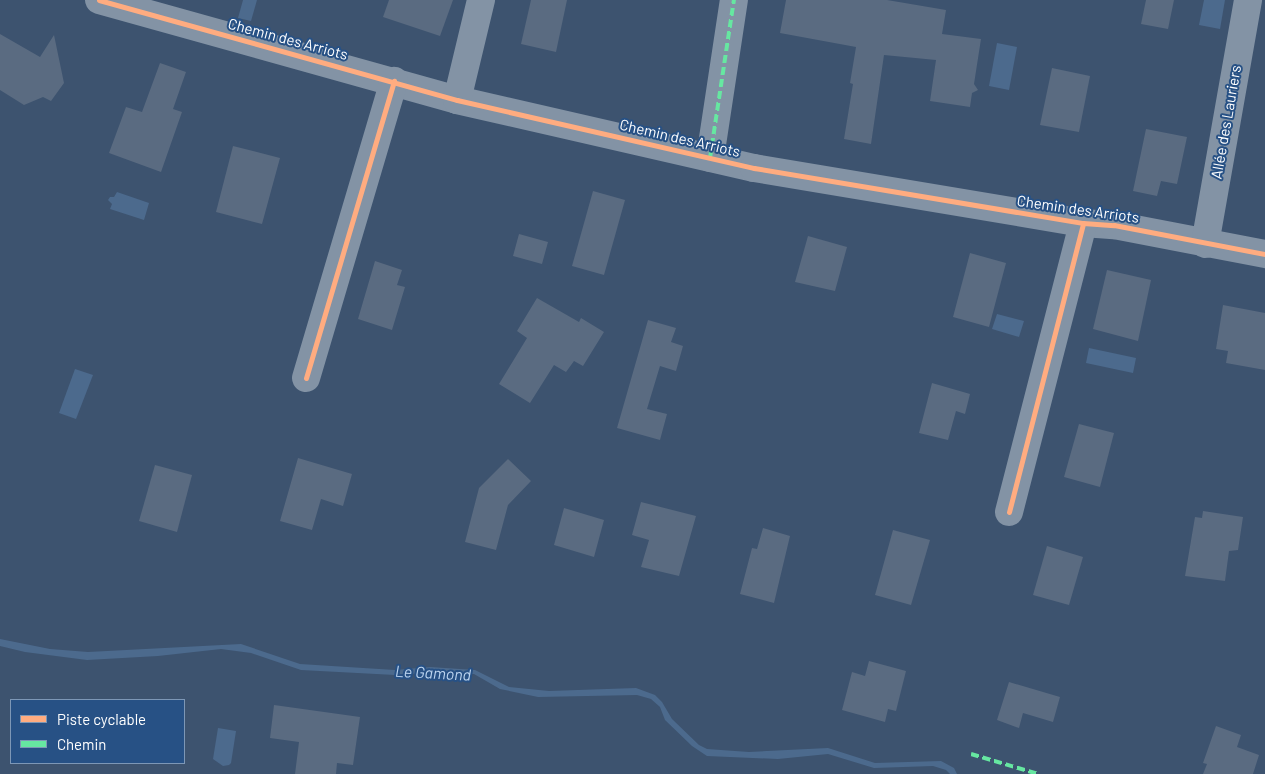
<!DOCTYPE html>
<html>
<head>
<meta charset="utf-8">
<style>
	body { margin:0 }
	#map { position:relative; width:1265px; height:774px; overflow:hidden; background:#3d536f; font-family:Barlow,sans-serif }
	div>[style] { position:absolute }
	[style*='--x'] { left:calc(var(--x)*1px); top:calc(var(--y)*1px); width:calc(var(--w)*1px); rotate:calc(var(--a)*1deg) }
	.water>* { inset:0; background:#4c6a8d }
	.building>* { inset:0; background:#5a6b81 }
	.minor>* { height:28px; margin:-14px; padding:0 14px; transform-origin:14px; border-radius:14px; background:#8393a5 }
	.quiet>* { height:4px; margin-top:-2px; transform-origin:0; background:repeating-linear-gradient(90deg,#66e7a1 0 8px,transparent 0 12px) }
	.cycleway>* { height:5px; margin:-2.5px; padding:0 2.5px; transform-origin:2.5px; border-radius:2.5px; background:#ffac80 }
	span { translate:-50% -50%; white-space:nowrap; text-align:center; line-height:1.15; -webkit-text-stroke:4px #275185; paint-order:stroke }
	.street-label { font-size:15px; color:#fff }
	.water-label { font-size:16px; color:#bcd4ef; font-style:italic }
	.legend { position:absolute; left:10px; top:699px; width:175px; height:65px; box-sizing:border-box; background:#275185; border:1px solid #7d97b6; margin:0; padding:6px 9px; list-style:none; font-size:15px; color:#fff }
	.legend li { display:flex; align-items:center; gap:10px; height:25px }
	.legend b { width:25px; border:1px solid #7d97b6 }
</style>
</head>
<body>
<div id="map">
	<div class="water">
		<i style="clip-path:polygon(243px 0,257px 0,251px 21px,238px 18px)"></i>
		<i style="clip-path:polygon(1204px 0,1225px 0,1220px 29px,1199px 25px)"></i>
		<i style="clip-path:polygon(997px 43px,1017px 47px,1009px 90px,989px 86px)"></i>
		<i style="clip-path:polygon(117px 192px,149px 203px,144px 220px,110px 209px,112px 204px,108px 200px,110px 197px,114px 197px)"></i>
		<i style="clip-path:polygon(997px 314px,1024px 321px,1019px 337px,992px 329px)"></i>
		<i style="clip-path:polygon(1089px 348px,1136px 358px,1133px 373px,1086px 363px)"></i>
		<i style="clip-path:polygon(75px 369px,93px 375px,76px 419px,59px 413px)"></i>
		<i style="clip-path:polygon(0 639px,50px 649px,88px 652px,241px 644px,300px 664px,395px 670px,430px 667px,475px 670px,509px 687px,549px 691px,636px 688px,655px 695px,662px 702px,672px 719px,699px 745px,707px 749px,749px 752px,828px 748px,875px 763px,941px 761px,954px 768px,957px 774px,950px 774px,946px 770px,933px 766px,874px 768px,828px 754px,778px 759px,707px 756px,692px 746px,665px 720px,660px 707px,651px 699px,637px 695px,538px 697px,500px 689px,474px 674px,425px 673px,395px 675px,301px 670px,251px 653px,221px 649px,158px 656px,87px 660px,25px 652px,0 646px)"></i>
		<i style="clip-path:polygon(218px 728px,236px 731px,231px 763px,229px 765px,223px 766px,213px 759px)"></i>
	</div>
	<div class="building">
		<i style="clip-path:polygon(389px 0,453px 0,440px 36px,383px 17px)"></i>
		<i style="clip-path:polygon(531px 0,567px 0,556px 52px,521px 44px)"></i>
		<i style="clip-path:polygon(786px 0,887px 0,946px 10px,942px 34px,981px 39px,974px 84px,978px 90px,972px 93px,970px 107px,930px 101px,936px 60px,884px 55px,871px 144px,844px 139px,853px 84px,850px 83px,856px 47px,780px 33px)"></i>
		<i style="clip-path:polygon(1146px 0,1174px 0,1168px 29px,1141px 24px)"></i>
		<i style="clip-path:polygon(0 34px,40px 57px,54px 35px,64px 83px,51px 101px,43px 97px,24px 105px,0 90px)"></i>
		<i style="clip-path:polygon(160px 63px,186px 72px,173px 109px,182px 112px,161px 172px,109px 153px,126px 107px,142px 112px)"></i>
		<i style="clip-path:polygon(1052px 68px,1090px 76px,1079px 132px,1040px 125px)"></i>
		<i style="clip-path:polygon(1146px 129px,1187px 137px,1177px 184px,1161px 181px,1157px 196px,1133px 191px)"></i>
		<i style="clip-path:polygon(233px 146px,280px 158px,262px 224px,216px 212px)"></i>
		<i style="clip-path:polygon(593px 191px,625px 200px,604px 275px,572px 266px)"></i>
		<i style="clip-path:polygon(519px 234px,548px 242px,542px 264px,513px 256px)"></i>
		<i style="clip-path:polygon(808px 236px,847px 247px,835px 291px,795px 282px)"></i>
		<i style="clip-path:polygon(970px 253px,1006px 263px,989px 327px,953px 317px)"></i>
		<i style="clip-path:polygon(375px 261px,402px 270px,397px 285px,405px 287px,392px 330px,358px 319px)"></i>
		<i style="clip-path:polygon(1107px 270px,1151px 280px,1138px 341px,1093px 329px)"></i>
		<i style="clip-path:polygon(537px 298px,579px 322px,581px 318px,604px 332px,583px 366px,574px 361px,566px 372px,554px 365px,530px 403px,499px 384px,527px 338px,517px 331px)"></i>
		<i style="clip-path:polygon(1223px 305px,1265px 313px,1265px 370px,1226px 363px,1228px 351px,1216px 349px)"></i>
		<i style="clip-path:polygon(648px 320px,676px 328px,671px 342px,683px 346px,676px 371px,660px 366px,647px 409px,667px 414px,660px 440px,617px 428px)"></i>
		<i style="clip-path:polygon(932px 383px,970px 394px,965px 414px,956px 411px,948px 440px,919px 433px)"></i>
		<i style="clip-path:polygon(1079px 424px,1114px 433px,1100px 487px,1064px 477px)"></i>
		<i style="clip-path:polygon(298px 458px,352px 474px,343px 506px,321px 499px,312px 530px,280px 521px)"></i>
		<i style="clip-path:polygon(508px 459px,531px 481px,508px 505px,496px 550px,465px 542px,479px 488px)"></i>
		<i style="clip-path:polygon(155px 465px,192px 475px,177px 532px,139px 521px)"></i>
		<i style="clip-path:polygon(641px 502px,696px 516px,679px 576px,641px 567px,649px 540px,632px 535px)"></i>
		<i style="clip-path:polygon(564px 508px,604px 520px,594px 557px,554px 545px)"></i>
		<i style="clip-path:polygon(1203px 511px,1243px 517px,1238px 550px,1229px 551px,1225px 581px,1185px 576px,1195px 517px,1202px 518px)"></i>
		<i style="clip-path:polygon(763px 528px,790px 536px,774px 603px,740px 594px,752px 548px,757px 549px)"></i>
		<i style="clip-path:polygon(893px 530px,930px 540px,911px 605px,875px 595px)"></i>
		<i style="clip-path:polygon(1047px 546px,1083px 557px,1069px 605px,1033px 595px)"></i>
		<i style="clip-path:polygon(869px 661px,906px 671px,896px 711px,888px 709px,885px 722px,842px 710px,852px 672px,865px 676px)"></i>
		<i style="clip-path:polygon(1009px 682px,1060px 697px,1053px 722px,1023px 713px,1019px 728px,997px 720px)"></i>
		<i style="clip-path:polygon(274px 705px,360px 717px,353px 765px,337px 763px,336px 774px,295px 774px,299px 742px,270px 738px)"></i>
		<i style="clip-path:polygon(1216px 726px,1241px 735px,1237px 747px,1259px 755px,1253px 774px,1203px 774px,1207px 764px,1203px 763px)"></i>
	</div>
	<div class="minor">
		<i style="--x:99;--y:0;--w:372;--a:15.6"></i>
		<i style="--x:457;--y:100;--w:305;--a:12.9"></i>
		<i style="--x:754;--y:168;--w:334;--a:9.5"></i>
		<i style="--x:1083;--y:223;--w:31;--a:4"></i>
		<i style="--x:1114;--y:225;--w:154;--a:10.9"></i>
		<i style="--x:457;--y:100;--w:103;--a:-76.5"></i>
		<i style="--x:710;--y:158;--w:160;--a:-81.4"></i>
		<i style="--x:1205;--y:244;--w:248;--a:-80"></i>
		<i style="--x:306;--y:378;--w:310;--a:-73.5"></i>
		<i style="--x:1009;--y:512;--w:298;--a:-75.6"></i>
	</div>
	<div class="quiet">
		<i style="--x:710;--y:158;--w:160;--a:-81.4"></i>
		<i style="--x:971;--y:754;--w:70;--a:16.6"></i>
	</div>
	<div class="cycleway">
		<i style="--x:99;--y:0;--w:372;--a:15.6"></i>
		<i style="--x:457;--y:100;--w:305;--a:12.9"></i>
		<i style="--x:754;--y:168;--w:334;--a:9.5"></i>
		<i style="--x:1083;--y:223;--w:31;--a:4"></i>
		<i style="--x:1114;--y:225;--w:154;--a:10.9"></i>
		<i style="--x:306;--y:378;--w:310;--a:-73.5"></i>
		<i style="--x:1009;--y:512;--w:298;--a:-75.6"></i>
	</div>
	<div class="street-label">
		<span style="left:288px;top:39px;rotate:15deg">Chemin des Arriots</span>
		<span style="left:1226px;top:122px;rotate:-80deg">Allée des Lauriers</span>
		<span style="left:680px;top:138px;rotate:13deg">Chemin des Arriots</span>
		<span style="left:1078px;top:209px;rotate:8deg">Chemin des Arriots</span>
	</div>
	<div class="water-label">
		<span style="left:433px;top:673px;rotate:3deg">Le Gamond</span>
	</div>
	<ul class="legend">
	<li><b style="height:6px;background:#ffac80"></b>Piste cyclable</li>
	<li><b style="height:6px;background:#66e7a1"></b>Chemin</li>
	</ul>
</div>
</body>
</html>
